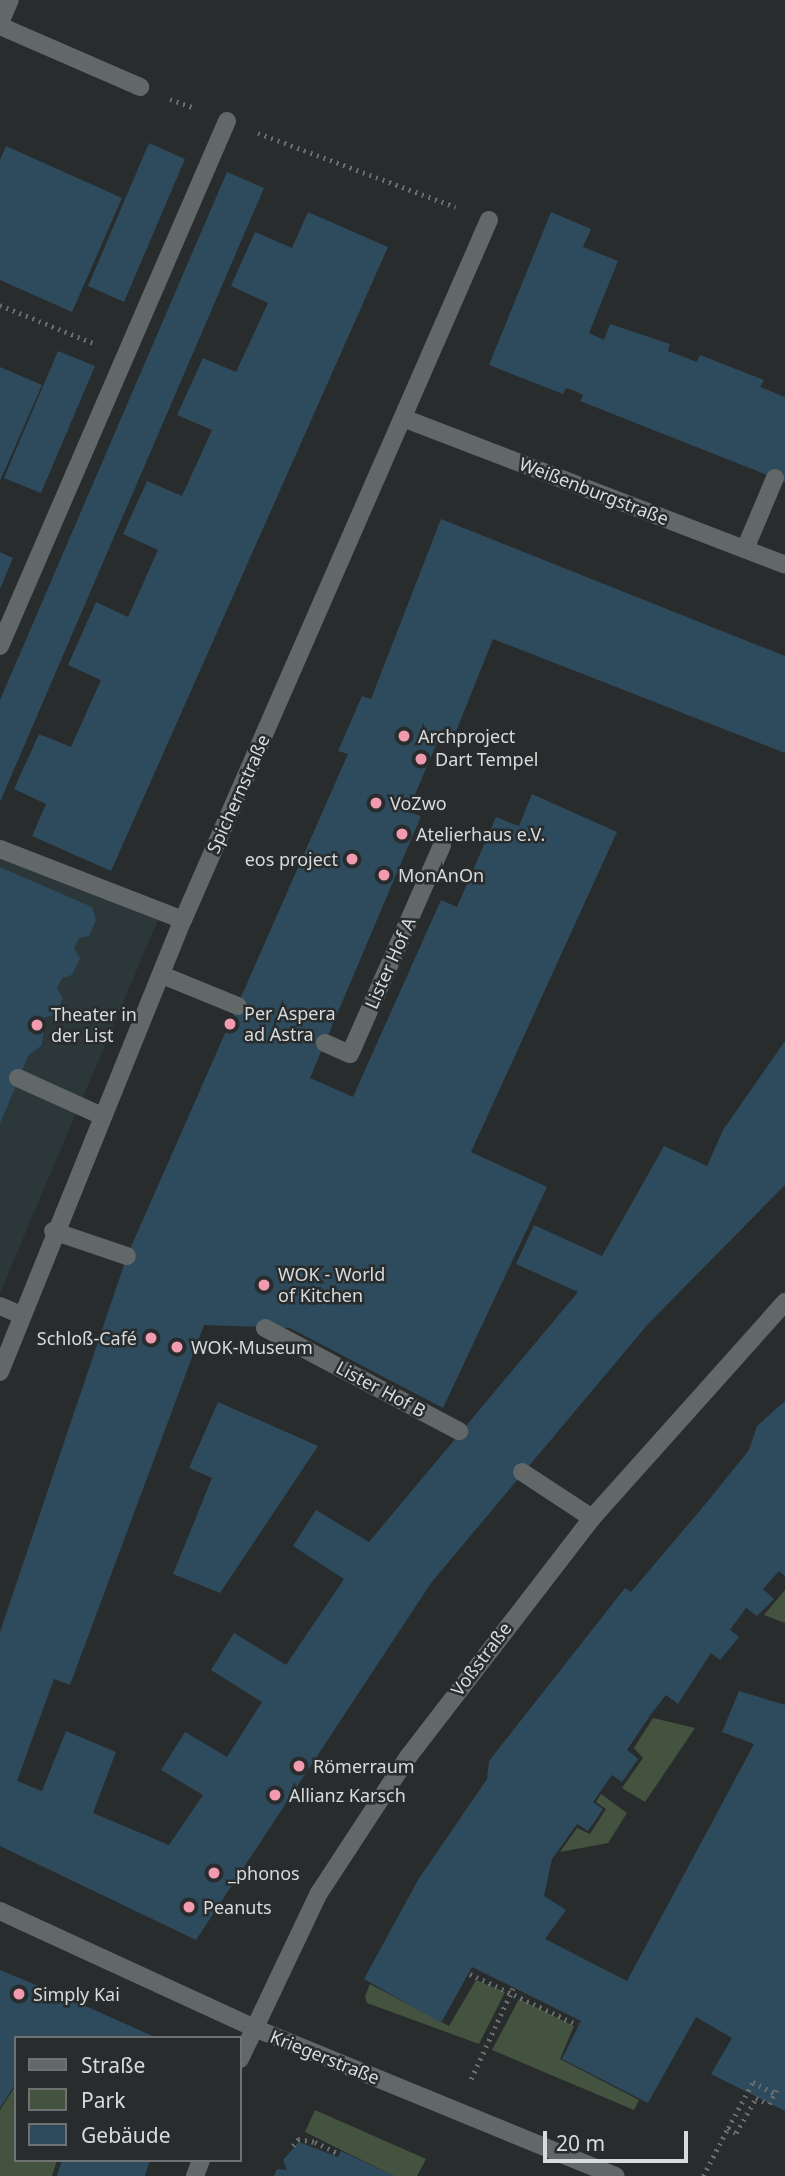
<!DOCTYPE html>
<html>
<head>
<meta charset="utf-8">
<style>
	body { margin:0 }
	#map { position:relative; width:785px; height:2176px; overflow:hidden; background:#282c2c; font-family:"Noto Sans",sans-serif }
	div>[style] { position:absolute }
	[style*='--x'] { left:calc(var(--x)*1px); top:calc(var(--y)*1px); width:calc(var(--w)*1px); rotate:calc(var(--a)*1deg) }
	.built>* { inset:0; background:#2b3738 }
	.green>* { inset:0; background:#445340 }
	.building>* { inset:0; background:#2e4b5d }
	.path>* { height:4.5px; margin-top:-2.25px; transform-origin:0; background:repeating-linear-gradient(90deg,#6a6d6d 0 2px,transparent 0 7px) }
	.lane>* { height:18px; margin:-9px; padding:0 9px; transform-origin:9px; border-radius:9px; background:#626767 }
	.street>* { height:18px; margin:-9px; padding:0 9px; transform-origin:9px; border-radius:9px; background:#626767 }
	.secondary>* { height:18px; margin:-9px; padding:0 9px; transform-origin:9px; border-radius:9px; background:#626767 }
	.dots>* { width:19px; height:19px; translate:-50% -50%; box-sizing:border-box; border:4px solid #282c2c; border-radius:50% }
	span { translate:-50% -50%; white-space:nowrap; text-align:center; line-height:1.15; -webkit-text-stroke:5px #282c2c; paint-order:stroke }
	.street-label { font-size:18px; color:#d8dbdb }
	.poi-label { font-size:18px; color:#d8dbdb }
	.left { translate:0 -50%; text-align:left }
	.right { translate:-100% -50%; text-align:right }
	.legend { position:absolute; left:14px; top:2036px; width:228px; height:126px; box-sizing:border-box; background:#282c2c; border:2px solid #6e7272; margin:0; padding:9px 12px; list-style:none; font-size:21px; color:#d8dbdb }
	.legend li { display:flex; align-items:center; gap:14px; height:35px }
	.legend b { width:35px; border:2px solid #6e7272 }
	.scale { position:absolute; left:543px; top:2131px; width:145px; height:32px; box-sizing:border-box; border:4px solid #d8dbdb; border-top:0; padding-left:9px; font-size:21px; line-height:24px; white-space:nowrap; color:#d8dbdb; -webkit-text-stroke:5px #282c2c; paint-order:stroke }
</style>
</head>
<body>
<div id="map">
	<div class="built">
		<i style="clip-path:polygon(0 842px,161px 913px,0 1293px)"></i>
	</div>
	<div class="green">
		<i style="clip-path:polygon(785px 1590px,785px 1623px,764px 1615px)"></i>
		<i style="clip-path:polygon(653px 1718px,695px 1728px,645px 1802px,622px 1788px,643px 1758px,634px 1748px)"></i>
		<i style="clip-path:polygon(601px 1794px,627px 1813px,608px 1843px,560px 1852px,577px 1828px,590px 1834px,606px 1809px,596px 1802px)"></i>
		<i style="clip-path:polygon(476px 1980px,505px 1992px,479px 2044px,367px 2003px,365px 1996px,370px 1984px,449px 2026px)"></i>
		<i style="clip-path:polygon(519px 1999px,574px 2026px,560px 2059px,639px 2100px,634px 2110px,492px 2050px)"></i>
		<i style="clip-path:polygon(16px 2085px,16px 2160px,57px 2160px,52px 2176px,0 2176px,0 2110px)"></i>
		<i style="clip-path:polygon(315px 2110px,426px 2159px,417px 2176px,394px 2176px,305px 2132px)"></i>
	</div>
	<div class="building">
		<i style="clip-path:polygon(149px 143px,185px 159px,124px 302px,88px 286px)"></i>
		<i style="clip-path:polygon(6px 146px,122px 198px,72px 312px,0 280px,0 160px)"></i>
		<i style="clip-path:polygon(227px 172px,264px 188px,0 802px,0 700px)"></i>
		<i style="clip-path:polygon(308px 212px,388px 247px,111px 871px,32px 836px,46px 804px,14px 789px,39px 734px,71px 747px,101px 680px,68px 665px,96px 602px,128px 617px,158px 550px,123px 534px,147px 481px,182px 496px,212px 430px,177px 415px,203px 358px,236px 372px,268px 303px,231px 286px,255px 232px,292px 248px)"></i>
		<i style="clip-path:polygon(551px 212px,591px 229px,583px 247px,618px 261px,589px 333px,604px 340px,610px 324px,670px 344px,668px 351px,697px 362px,700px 355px,764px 380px,760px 387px,785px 397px,785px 482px,580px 401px,583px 395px,575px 391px,566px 388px,563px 394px,489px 365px)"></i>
		<i style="clip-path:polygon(58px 351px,95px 366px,41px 493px,4px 478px)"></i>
		<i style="clip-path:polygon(0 367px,42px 385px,0 481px)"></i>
		<i style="clip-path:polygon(441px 519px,785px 656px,785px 753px,493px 639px,455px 734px,443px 729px,416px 792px,408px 812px,421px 816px,310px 1078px,353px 1097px,441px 900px,457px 907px,496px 817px,519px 826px,532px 794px,617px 832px,471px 1152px,547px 1187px,443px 1408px,290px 1328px,204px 1325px,70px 1685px,54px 1679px,17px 1781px,42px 1791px,66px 1731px,116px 1752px,93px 1813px,169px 1845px,203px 1795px,161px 1770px,185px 1732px,227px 1757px,262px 1702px,211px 1670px,234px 1633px,286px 1665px,344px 1579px,293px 1546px,316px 1510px,369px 1542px,578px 1292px,516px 1264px,534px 1225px,602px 1256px,664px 1146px,707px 1166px,723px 1130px,785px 1041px,785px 1185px,648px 1324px,431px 1583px,196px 1940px,0 1846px,0 1632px,127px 1256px,348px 754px,338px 751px,362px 696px,371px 699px)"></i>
		<i style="clip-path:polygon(0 552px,13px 558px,0 589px)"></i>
		<i style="clip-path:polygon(0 867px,92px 907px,96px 920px,89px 936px,79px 938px,74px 949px,80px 958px,72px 975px,62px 978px,57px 989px,63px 998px,55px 1015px,45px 1017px,42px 1045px,28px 1056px,0 1124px)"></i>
		<i style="clip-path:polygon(785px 1401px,785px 1576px,779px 1571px,763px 1589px,774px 1599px,757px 1616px,746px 1608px,730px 1630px,739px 1637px,720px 1660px,711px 1653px,678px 1704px,666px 1695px,651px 1714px,627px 1750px,638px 1759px,622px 1782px,612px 1775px,593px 1802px,603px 1809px,588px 1831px,577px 1824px,552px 1859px,544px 1896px,566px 1910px,545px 1939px,627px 1981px,754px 1744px,722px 1732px,739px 1691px,785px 1705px,785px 2111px,711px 2074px,732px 2038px,696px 2017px,648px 2103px,562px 2059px,581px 2021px,472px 1967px,441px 2023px,364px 1979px,418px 1880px,487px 1779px,489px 1761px,625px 1588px,631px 1592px,708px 1501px,749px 1450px,757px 1426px)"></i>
		<i style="clip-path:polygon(218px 1402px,318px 1446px,220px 1593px,173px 1574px,212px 1478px,189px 1468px)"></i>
		<i style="clip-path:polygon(0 1970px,70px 1999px,157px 2038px,16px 2038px,16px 2083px,0 2108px)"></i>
		<i style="clip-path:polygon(299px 2142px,338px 2157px,341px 2151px,394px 2176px,274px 2176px,277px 2169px,287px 2170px,283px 2160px)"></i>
		<i style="clip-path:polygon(62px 2160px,150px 2160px,145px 2176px,57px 2176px)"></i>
	</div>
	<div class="path">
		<i style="--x:170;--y:99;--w:27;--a:20"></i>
		<i style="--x:258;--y:133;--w:211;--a:20.5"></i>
		<i style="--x:0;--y:305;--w:100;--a:22.2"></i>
		<i style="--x:470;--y:1974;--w:119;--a:25.3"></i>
		<i style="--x:471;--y:2079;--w:100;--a:-65.2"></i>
		<i style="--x:728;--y:2128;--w:52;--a:-61.5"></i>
		<i style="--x:753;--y:2082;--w:24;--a:28"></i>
		<i style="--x:293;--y:2146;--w:9;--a:-54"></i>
		<i style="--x:298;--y:2139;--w:17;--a:10"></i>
		<i style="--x:315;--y:2142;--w:28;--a:26"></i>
		<i style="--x:703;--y:2176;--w:54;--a:-62.5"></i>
		<i style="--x:728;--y:2128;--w:9;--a:32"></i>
		<i style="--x:736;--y:2133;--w:40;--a:-60.3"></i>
		<i style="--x:756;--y:2098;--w:14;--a:25"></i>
		<i style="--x:769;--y:2104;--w:21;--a:-62"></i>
	</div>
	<div class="lane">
		<i style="--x:745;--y:549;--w:77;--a:-67.1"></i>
		<i style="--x:0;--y:646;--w:572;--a:-66.62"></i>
		<i style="--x:0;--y:849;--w:196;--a:21.2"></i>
		<i style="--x:162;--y:975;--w:82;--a:22.2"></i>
		<i style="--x:325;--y:1043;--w:27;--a:24"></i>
		<i style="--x:350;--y:1054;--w:228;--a:-66.2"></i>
		<i style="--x:18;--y:1078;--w:92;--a:24.3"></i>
		<i style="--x:53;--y:1231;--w:78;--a:18.7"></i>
		<i style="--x:0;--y:1306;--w:21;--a:23"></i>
		<i style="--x:265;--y:1328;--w:220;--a:28"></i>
		<i style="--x:522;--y:1472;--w:84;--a:33.3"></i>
	</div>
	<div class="street">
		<i style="--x:0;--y:23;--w:25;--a:-67"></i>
		<i style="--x:0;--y:26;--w:153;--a:23.5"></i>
		<i style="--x:403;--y:418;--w:409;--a:21"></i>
		<i style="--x:0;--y:1372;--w:488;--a:-68"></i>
		<i style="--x:183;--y:920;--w:764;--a:-66.39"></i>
		<i style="--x:0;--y:1911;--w:277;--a:24.7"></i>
		<i style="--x:252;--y:2027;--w:393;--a:22.3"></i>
	</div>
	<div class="secondary">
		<i style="--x:240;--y:2059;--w:184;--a:-64.6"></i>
		<i style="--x:319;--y:1893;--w:163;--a:-56.8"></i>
		<i style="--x:408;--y:1757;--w:302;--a:-52.4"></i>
		<i style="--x:592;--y:1518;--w:290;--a:-48.2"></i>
		<i style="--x:195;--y:2176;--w:17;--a:-69"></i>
	</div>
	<div class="dots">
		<i style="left:404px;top:736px;background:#f29aaf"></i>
		<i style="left:421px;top:759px;background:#f29aaf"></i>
		<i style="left:376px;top:803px;background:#f29aaf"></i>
		<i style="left:402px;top:834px;background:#f29aaf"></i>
		<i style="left:352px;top:859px;background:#f29aaf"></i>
		<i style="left:384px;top:875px;background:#f29aaf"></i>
		<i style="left:230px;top:1024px;background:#f29aaf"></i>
		<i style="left:37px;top:1025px;background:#f29aaf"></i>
		<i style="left:264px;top:1285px;background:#f29aaf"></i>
		<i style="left:151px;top:1338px;background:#f29aaf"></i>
		<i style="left:177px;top:1347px;background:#f29aaf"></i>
		<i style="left:299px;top:1766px;background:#f29aaf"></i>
		<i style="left:275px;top:1795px;background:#f29aaf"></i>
		<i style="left:214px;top:1873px;background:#f29aaf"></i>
		<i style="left:189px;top:1907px;background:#f29aaf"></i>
		<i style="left:19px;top:1994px;background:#f29aaf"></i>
	</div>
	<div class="street-label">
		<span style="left:594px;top:491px;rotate:21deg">Weißenburgstraße</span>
		<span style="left:238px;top:794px;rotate:-66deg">Spichernstraße</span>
		<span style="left:390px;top:963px;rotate:-66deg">Lister Hof A</span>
		<span style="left:381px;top:1389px;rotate:28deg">Lister Hof B</span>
		<span style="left:481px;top:1659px;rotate:-53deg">Voßstraße</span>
		<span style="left:325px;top:2057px;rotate:22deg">Kriegerstraße</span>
	</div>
	<div class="poi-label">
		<span class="left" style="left:418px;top:736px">Archproject</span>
		<span class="left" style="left:435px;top:759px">Dart Tempel</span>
		<span class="left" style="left:390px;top:803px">VoZwo</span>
		<span class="left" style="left:416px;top:834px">Atelierhaus e.V.</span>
		<span class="right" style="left:338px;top:859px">eos project</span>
		<span class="left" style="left:398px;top:875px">MonAnOn</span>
		<span class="left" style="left:244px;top:1024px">Per Aspera<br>ad Astra</span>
		<span class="left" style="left:51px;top:1025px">Theater in<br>der List</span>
		<span class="left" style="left:278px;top:1285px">WOK - World<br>of Kitchen</span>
		<span class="right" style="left:137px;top:1338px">Schloß-Café</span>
		<span class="left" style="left:191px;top:1347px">WOK-Museum</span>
		<span class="left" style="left:313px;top:1766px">Römerraum</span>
		<span class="left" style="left:289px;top:1795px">Allianz Karsch</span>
		<span class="left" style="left:228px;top:1873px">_phonos</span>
		<span class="left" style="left:203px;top:1907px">Peanuts</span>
		<span class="left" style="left:33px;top:1994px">Simply Kai</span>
	</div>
	<ul class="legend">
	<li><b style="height:9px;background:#626767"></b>Straße</li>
	<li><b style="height:19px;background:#445340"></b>Park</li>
	<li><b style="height:19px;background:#2e4b5d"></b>Gebäude</li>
	</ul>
	<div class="scale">20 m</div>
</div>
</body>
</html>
